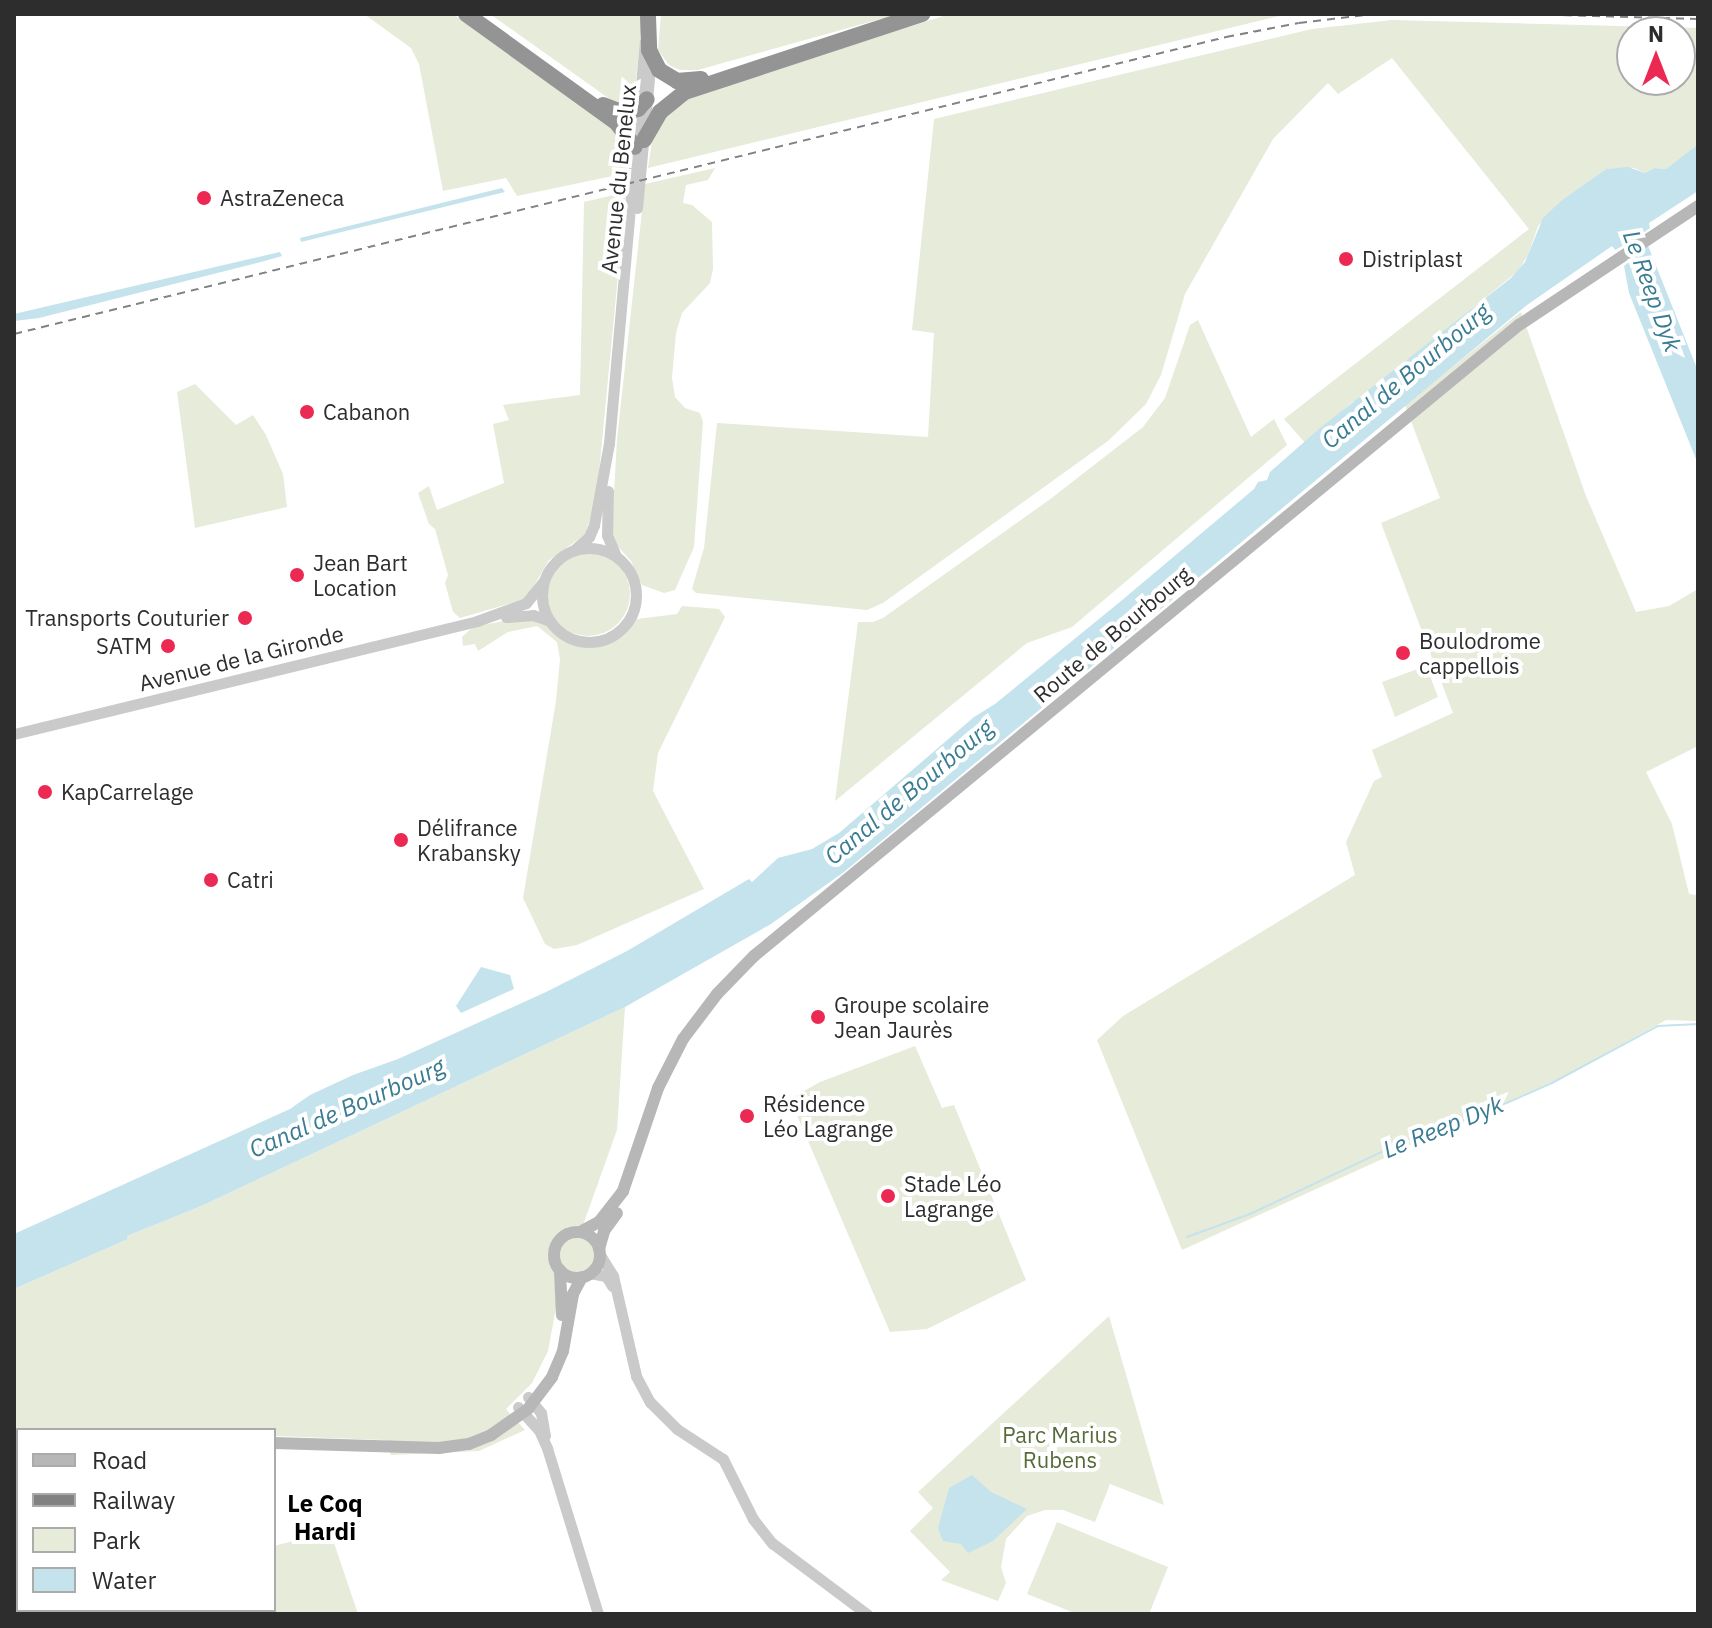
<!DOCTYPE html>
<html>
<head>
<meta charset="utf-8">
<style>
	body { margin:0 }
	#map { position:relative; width:1712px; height:1628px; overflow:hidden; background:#fff; font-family:"IBM Plex Sans",sans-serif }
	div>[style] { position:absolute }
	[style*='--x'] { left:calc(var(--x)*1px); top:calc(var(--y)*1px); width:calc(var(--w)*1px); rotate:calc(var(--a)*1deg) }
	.green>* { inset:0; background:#e6ebda }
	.round { border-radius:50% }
	.water>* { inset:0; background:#c5e3ec }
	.stream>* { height:2px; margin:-1px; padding:0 1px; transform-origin:1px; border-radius:1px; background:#c5e3ec }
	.tertiary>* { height:11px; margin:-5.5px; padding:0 5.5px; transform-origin:5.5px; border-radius:5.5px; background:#cacaca }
	.tertiary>.ring { margin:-5.5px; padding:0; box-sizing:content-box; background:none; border:11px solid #cacaca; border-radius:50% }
	.secondary>* { height:12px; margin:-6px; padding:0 6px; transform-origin:6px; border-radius:6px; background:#b7b7b7 }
	.secondary>.ring { margin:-6px; padding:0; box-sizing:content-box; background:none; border:12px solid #b7b7b7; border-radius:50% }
	.motorway>* { height:16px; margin:-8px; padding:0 8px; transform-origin:8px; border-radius:8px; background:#949494 }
	.rail>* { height:2px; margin-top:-1px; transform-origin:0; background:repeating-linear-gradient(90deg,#828282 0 8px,transparent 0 14px) }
	.dots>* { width:22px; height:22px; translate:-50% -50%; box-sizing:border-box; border:4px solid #fff; border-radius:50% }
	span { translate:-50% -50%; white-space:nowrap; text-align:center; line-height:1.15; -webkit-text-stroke:8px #fff; paint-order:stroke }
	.street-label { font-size:22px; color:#2d2d2d }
	.poi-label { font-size:22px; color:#2d2d2d }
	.left { translate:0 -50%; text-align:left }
	.right { translate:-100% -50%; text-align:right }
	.park-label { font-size:22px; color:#576a39 }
	.water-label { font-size:24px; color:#397c92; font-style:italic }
	.neighbourhood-label { font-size:24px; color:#000; font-weight:700 }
	.frame { position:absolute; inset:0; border:16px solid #2d2d2d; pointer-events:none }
	.legend { position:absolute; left:16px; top:1428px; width:260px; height:184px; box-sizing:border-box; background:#fff; border:2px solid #ababab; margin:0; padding:10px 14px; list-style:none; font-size:24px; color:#2d2d2d }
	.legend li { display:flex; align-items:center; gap:16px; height:40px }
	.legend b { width:40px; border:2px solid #ababab }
	.north { position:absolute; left:1616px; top:16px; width:80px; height:80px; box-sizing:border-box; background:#fff; border:2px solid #ababab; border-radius:50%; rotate:0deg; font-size:22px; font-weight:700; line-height:32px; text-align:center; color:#2d2d2d }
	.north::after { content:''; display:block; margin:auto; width:28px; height:36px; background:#eb2952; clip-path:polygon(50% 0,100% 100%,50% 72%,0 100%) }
</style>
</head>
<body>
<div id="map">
	<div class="green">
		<i style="clip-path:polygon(364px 14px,453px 14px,617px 130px,627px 144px,627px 173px,517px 196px,506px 178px,443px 191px,419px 64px,411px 48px)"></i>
		<i style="clip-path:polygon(490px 14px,643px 14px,633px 106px,621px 107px)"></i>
		<i style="clip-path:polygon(661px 14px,898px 14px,698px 70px,680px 70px,669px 65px,658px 50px)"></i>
		<i style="clip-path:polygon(950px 14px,1288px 14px,648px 168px,654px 128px,687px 96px)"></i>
		<i style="clip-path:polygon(evenodd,1392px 20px,1698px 28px,1698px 144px,1666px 169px,1654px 168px,1645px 173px,1634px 168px,1606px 169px,1562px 200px,1538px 226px,1528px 255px,1518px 271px,1363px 398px,1352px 402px,1306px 444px,1284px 419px,1529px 229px,1392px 58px,1338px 94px,1328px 83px,1273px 139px,1185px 294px,1161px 375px,1146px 404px,1108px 441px,883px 603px,867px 610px,696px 593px,692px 589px,704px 548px,717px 423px,928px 437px,934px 333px,912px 330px,934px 119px,1312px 29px,1392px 20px,1632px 32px,1680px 32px,1680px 80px,1632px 80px,1632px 32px)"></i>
		<i style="clip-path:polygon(715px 168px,708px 180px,686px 185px,683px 203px,692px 205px,712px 222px,713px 269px,710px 283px,682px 313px,676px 333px,672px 378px,675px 397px,685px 408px,700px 413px,703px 422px,694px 547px,675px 590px,664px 593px,642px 585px,631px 561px,613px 541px,612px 530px,617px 439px,645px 184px)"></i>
		<i style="clip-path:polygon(626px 192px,597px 494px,586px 534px,549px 560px,526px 599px,460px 618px,453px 612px,445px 583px,448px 575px,435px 529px,429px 524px,418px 493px,429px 486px,437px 510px,504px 483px,493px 424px,509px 420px,503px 405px,580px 395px,584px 202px)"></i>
		<i style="clip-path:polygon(1521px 312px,1586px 496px,1636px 612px,1669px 606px,1698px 589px,1698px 746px,1646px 772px,1672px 824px,1689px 894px,1698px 895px,1698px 1021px,1666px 1020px,1565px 1076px,1182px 1250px,1097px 1040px,1123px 1016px,1355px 875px,1346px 842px,1374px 781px,1382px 777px,1372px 750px,1453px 713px,1381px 523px,1440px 498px,1405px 405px)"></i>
		<i style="clip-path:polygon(1198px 320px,1251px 437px,1274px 419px,1287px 445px,1072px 627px,1027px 643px,835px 801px,858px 622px,873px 622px,883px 618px,1049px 500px,1143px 427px,1165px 398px,1190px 325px)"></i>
		<i style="clip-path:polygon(195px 384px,236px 425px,253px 415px,266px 435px,283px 474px,287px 507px,195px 528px,177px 392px)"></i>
		<i class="round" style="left:546px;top:552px;width:84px;height:84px"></i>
		<i style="clip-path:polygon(682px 606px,719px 609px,725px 617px,658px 753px,653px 791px,704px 889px,577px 945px,554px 949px,545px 944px,523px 898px,556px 701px,560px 659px,557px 642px,537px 626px,508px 632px,478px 651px,475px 644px,463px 646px,462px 637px,473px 627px,529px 616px,546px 623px,564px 640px,594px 646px,617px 638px,637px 619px,677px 614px)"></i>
		<i style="clip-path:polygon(1426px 666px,1438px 697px,1395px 717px,1382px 682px)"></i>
		<i style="clip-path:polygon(625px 1007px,617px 1130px,583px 1225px,567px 1227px,551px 1242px,548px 1256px,557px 1278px,556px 1308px,548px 1351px,532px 1383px,506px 1409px,525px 1430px,479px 1451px,391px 1455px,385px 1440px,274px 1436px,274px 1430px,18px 1430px,18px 1610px,274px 1610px,274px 1546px,330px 1531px,358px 1614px,14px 1614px,14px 1289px,128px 1239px,127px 1236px,199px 1207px)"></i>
		<i style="clip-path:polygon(915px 1046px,942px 1108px,954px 1105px,1026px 1280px,927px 1329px,890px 1332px,790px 1099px,820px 1082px)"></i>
		<i class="round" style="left:560px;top:1238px;width:34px;height:34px"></i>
		<i style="clip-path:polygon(1109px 1316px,1164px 1505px,1110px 1484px,1095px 1522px,1063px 1510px,1045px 1510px,1027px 1516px,1006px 1539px,1001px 1567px,1006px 1583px,998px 1601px,941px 1580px,950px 1572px,910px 1531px,933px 1508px,918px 1492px)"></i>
		<i style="clip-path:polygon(1057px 1522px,1168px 1567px,1149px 1614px,1077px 1614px,1027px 1594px)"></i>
	</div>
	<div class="water">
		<i style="clip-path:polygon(1698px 144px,1698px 191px,1649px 223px,1650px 228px,1643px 233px,1698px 371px,1698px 464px,1629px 293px,1624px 266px,1634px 258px,1628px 243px,1615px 250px,1612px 246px,1527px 305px,844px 872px,771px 924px,625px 1007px,199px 1207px,127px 1236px,128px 1239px,14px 1289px,14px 1234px,290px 1109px,310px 1095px,353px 1075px,398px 1059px,546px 992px,627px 951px,749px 879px,752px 882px,778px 858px,812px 849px,839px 833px,974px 717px,995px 704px,1121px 601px,1254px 489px,1258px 482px,1267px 480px,1270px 472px,1320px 428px,1511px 278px,1525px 262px,1543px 218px,1562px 200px,1606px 169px,1628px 167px,1645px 173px,1654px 168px,1666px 169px)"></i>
		<i style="clip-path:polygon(502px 188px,505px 192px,301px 242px,300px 238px)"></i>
		<i style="clip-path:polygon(280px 252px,282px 256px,261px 262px,39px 318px,14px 321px,14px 314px)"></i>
		<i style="clip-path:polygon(481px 967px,510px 975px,514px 989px,461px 1013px,456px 1006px)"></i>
		<i style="clip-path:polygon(972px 1475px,991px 1492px,1027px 1509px,993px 1541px,968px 1553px,961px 1544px,943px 1541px,938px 1528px,949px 1488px)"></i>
	</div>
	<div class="stream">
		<i style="--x:1187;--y:1237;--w:67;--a:-20.1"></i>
		<i style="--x:1250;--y:1214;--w:176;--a:-25.3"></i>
		<i style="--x:1409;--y:1139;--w:77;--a:-18.9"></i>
		<i style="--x:1482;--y:1114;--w:77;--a:-23.9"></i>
		<i style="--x:1552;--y:1083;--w:120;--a:-28.3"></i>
		<i style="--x:1658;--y:1026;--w:40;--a:-2.9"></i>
		<i style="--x:14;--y:1533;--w:16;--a:75"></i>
		<i style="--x:36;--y:1610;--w:4;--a:76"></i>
	</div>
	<div class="tertiary">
		<i style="--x:637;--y:208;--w:151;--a:-84.7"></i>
		<i style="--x:608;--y:491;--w:44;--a:91.3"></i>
		<i style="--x:607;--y:535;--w:23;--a:67"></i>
		<i class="ring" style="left:542px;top:548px;width:83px;height:83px"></i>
		<i style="--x:574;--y:550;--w:20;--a:-41"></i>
		<i style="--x:589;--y:537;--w:13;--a:-67"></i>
		<i style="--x:594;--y:525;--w:83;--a:-79.6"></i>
		<i style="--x:609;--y:443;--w:403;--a:-84.9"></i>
		<i style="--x:506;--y:617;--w:27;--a:-4"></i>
		<i style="--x:533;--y:615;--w:18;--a:19"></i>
		<i style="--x:14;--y:734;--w:477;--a:-13.7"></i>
		<i style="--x:477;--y:621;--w:52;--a:-20.2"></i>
		<i style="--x:526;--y:603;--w:28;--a:-51"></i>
		<i style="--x:600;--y:1255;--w:25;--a:58"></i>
		<i style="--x:613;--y:1276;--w:103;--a:77"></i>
		<i style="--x:636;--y:1376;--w:30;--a:62"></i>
		<i style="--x:650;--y:1402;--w:38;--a:45"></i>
		<i style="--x:677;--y:1429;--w:55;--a:33.1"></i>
		<i style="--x:723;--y:1459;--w:67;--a:63.4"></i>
		<i style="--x:753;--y:1519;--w:31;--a:52"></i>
		<i style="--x:772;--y:1543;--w:119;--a:36.8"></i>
		<i style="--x:590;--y:1273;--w:16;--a:11"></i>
		<i style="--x:606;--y:1276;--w:12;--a:59"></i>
		<i style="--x:528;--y:1397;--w:21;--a:51"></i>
		<i style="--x:541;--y:1413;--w:23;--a:80"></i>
		<i style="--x:518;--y:1407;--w:31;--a:48"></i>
		<i style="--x:539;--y:1430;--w:20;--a:66"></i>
		<i style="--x:547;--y:1448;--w:174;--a:72.9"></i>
	</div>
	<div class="secondary">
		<i style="--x:580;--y:1232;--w:21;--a:-28"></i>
		<i style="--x:599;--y:1222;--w:39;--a:-52"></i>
		<i style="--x:623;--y:1191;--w:109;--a:-71.2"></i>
		<i style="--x:658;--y:1088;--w:55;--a:-63"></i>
		<i style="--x:683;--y:1039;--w:56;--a:-52.9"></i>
		<i style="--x:717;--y:994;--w:53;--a:-45.8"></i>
		<i style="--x:754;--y:956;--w:992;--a:-39.52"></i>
		<i style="--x:1519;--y:325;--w:215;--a:-33.6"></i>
		<i class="ring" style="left:554px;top:1232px;width:34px;height:34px"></i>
		<i style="--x:599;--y:1249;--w:19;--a:-74"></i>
		<i style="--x:604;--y:1231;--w:22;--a:-54"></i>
		<i style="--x:560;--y:1270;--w:45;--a:87.5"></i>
		<i style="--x:14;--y:1434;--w:4;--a:14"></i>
		<i style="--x:274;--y:1443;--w:165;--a:1.7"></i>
		<i style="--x:439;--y:1448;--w:30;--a:-8"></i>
		<i style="--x:469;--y:1444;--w:24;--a:-22"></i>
		<i style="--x:491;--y:1435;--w:45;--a:-35.1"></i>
		<i style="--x:528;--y:1409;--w:40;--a:-53"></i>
		<i style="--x:552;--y:1377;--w:28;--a:-67"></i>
		<i style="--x:563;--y:1351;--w:58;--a:-80"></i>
		<i style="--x:573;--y:1294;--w:19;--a:-62"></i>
	</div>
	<div class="motorway">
		<i style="--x:466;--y:14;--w:185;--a:35.8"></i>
		<i style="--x:616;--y:122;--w:31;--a:53"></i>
		<i style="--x:648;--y:16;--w:34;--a:88"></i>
		<i style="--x:649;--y:50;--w:22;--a:63"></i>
		<i style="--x:659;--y:70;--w:21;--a:31"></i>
		<i style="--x:677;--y:81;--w:24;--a:-5"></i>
		<i style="--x:603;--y:105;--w:22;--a:21"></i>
		<i style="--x:624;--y:113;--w:15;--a:-16"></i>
		<i style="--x:638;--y:109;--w:13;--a:-48"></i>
		<i style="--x:644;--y:140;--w:32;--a:-60"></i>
		<i style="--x:660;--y:112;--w:32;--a:-39"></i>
		<i style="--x:685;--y:92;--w:250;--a:-18.2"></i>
	</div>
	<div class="rail">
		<i style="--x:1522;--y:14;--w:176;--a:1.6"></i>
		<i style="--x:14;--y:334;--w:1248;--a:-13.77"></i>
		<i style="--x:1226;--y:37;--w:74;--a:-10.9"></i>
		<i style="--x:1299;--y:23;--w:75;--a:-6.9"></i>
	</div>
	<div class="dots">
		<i style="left:204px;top:198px;background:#eb2952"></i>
		<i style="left:1346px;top:259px;background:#eb2952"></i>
		<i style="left:307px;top:412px;background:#eb2952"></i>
		<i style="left:297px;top:575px;background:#eb2952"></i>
		<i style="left:245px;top:618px;background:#eb2952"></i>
		<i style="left:168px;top:646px;background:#eb2952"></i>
		<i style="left:1403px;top:653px;background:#eb2952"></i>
		<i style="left:45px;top:792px;background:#eb2952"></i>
		<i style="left:401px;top:840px;background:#eb2952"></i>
		<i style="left:211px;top:880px;background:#eb2952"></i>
		<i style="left:818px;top:1017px;background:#eb2952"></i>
		<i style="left:747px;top:1116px;background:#eb2952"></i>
		<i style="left:888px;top:1196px;background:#eb2952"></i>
	</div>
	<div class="street-label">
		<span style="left:618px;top:179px;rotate:-84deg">Avenue du Benelux</span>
		<span style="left:1112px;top:634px;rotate:-40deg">Route de Bourbourg</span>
		<span style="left:241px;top:658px;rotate:-14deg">Avenue de la Gironde</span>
	</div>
	<div class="poi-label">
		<span class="left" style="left:220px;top:198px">AstraZeneca</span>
		<span class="left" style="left:1362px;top:259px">Distriplast</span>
		<span class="left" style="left:323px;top:412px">Cabanon</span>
		<span class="left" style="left:313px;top:575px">Jean Bart<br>Location</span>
		<span class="right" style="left:229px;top:618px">Transports Couturier</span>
		<span class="left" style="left:1419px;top:653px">Boulodrome<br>cappellois</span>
		<span class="right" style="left:152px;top:646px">SATM</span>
		<span class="left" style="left:61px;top:792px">KapCarrelage</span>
		<span class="left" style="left:417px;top:840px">Délifrance<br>Krabansky</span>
		<span class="left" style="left:227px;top:880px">Catri</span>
		<span class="left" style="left:834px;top:1017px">Groupe scolaire<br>Jean Jaurès</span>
		<span class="left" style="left:763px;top:1116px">Résidence<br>Léo Lagrange</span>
		<span class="left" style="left:904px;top:1196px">Stade Léo<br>Lagrange</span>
	</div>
	<div class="park-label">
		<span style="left:1060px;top:1447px">Parc Marius<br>Rubens</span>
	</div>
	<div class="water-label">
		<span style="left:1652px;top:291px;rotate:70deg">Le Reep Dyk</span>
		<span style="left:1406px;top:376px;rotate:-40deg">Canal de Bourbourg</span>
		<span style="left:909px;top:792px;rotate:-40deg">Canal de Bourbourg</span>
		<span style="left:347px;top:1108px;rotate:-24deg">Canal de Bourbourg</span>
		<span style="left:1443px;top:1127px;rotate:-22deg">Le Reep Dyk</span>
	</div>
	<div class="neighbourhood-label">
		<span style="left:325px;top:1518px">Le Coq<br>Hardi</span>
	</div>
	<div class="frame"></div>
	<ul class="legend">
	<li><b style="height:10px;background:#b7b7b7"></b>Road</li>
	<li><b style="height:10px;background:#828282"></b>Railway</li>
	<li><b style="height:22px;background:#e6ebda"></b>Park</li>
	<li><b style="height:22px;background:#c5e3ec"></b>Water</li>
	</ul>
	<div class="north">N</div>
</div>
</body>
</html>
